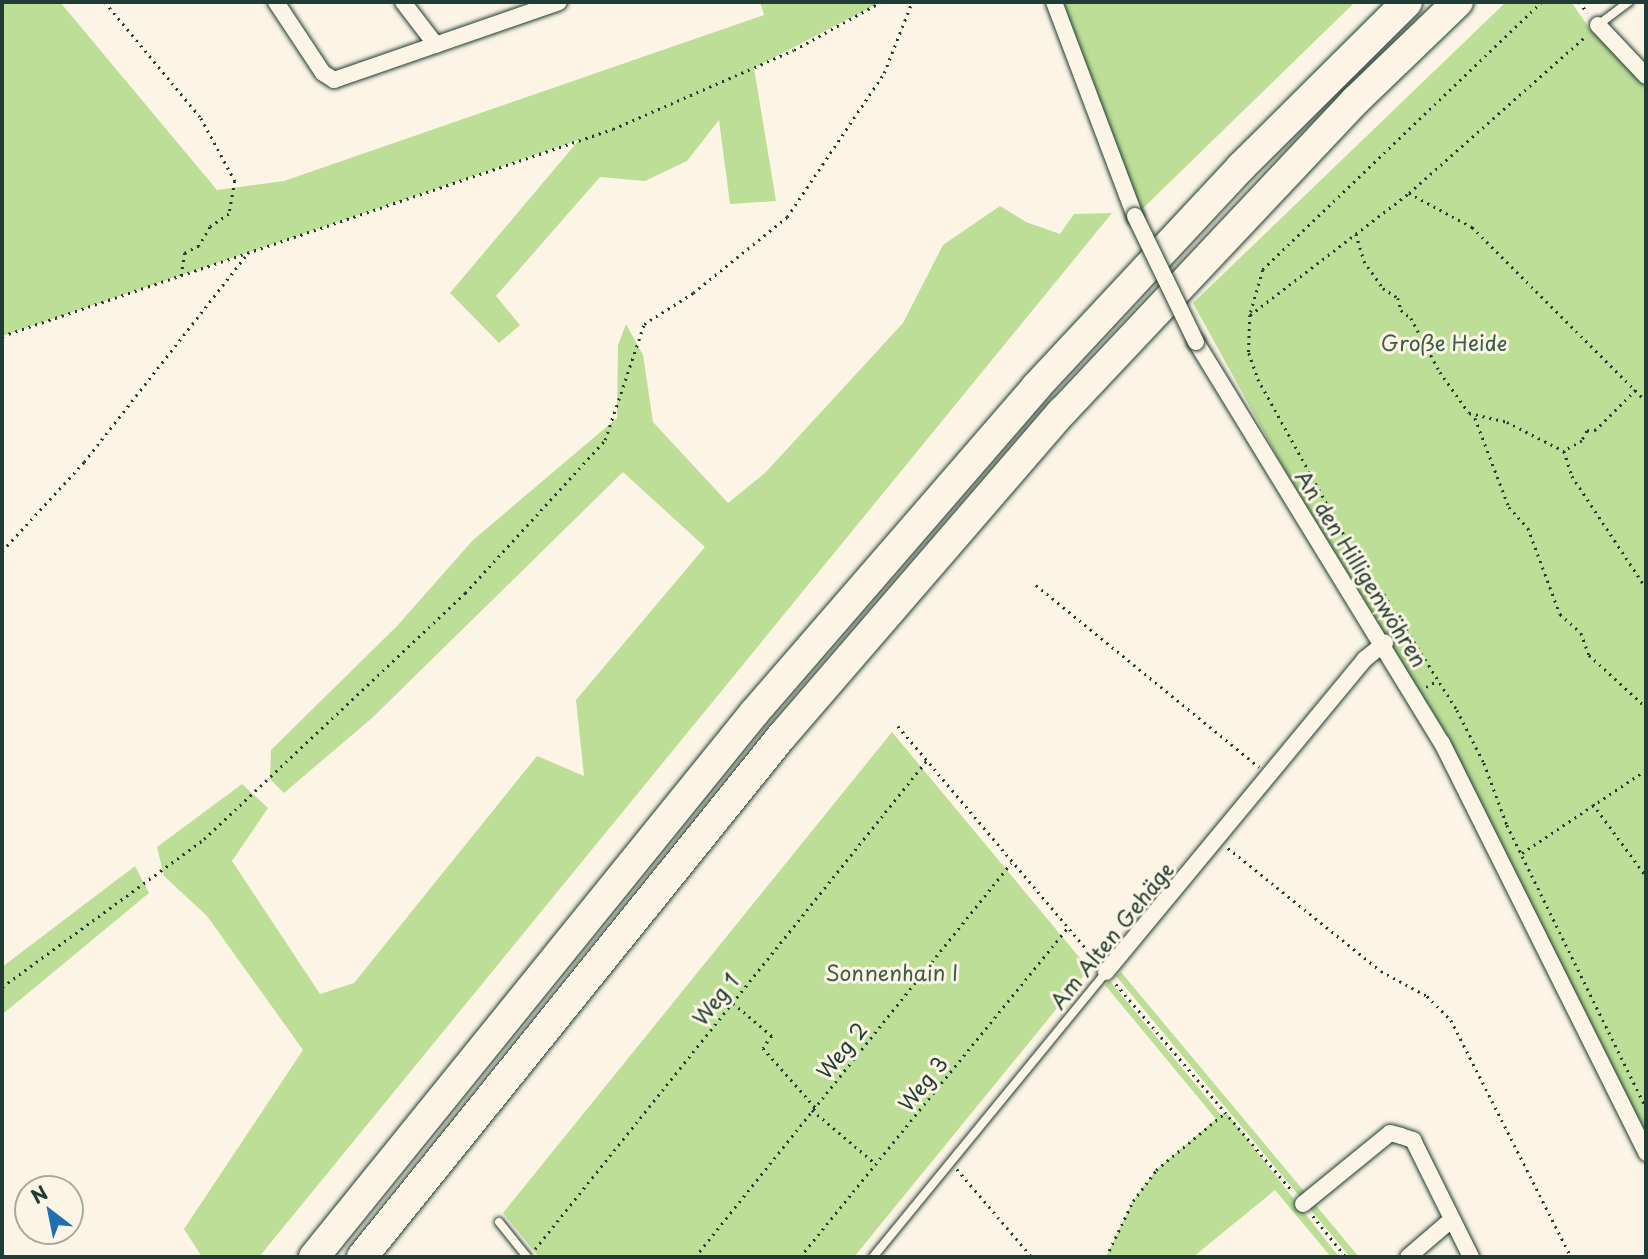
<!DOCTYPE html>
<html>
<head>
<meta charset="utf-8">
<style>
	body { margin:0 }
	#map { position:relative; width:1648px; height:1259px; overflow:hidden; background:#fcf5e5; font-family:"Playpen Sans",sans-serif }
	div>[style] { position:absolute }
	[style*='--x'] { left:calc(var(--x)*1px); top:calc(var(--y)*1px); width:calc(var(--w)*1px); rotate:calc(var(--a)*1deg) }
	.green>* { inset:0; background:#bcde97 }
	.path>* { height:2.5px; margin-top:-1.25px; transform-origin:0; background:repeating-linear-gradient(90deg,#1f3d34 0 2px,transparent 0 7px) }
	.roads { filter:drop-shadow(0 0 2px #1f3d34) drop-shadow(0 0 2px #1f3d34) }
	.lane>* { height:8px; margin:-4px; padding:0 4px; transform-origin:4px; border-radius:4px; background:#fcf5e5 }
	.street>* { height:16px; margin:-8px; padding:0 8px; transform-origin:8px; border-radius:8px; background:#fcf5e5 }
	.highway>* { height:30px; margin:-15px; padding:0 15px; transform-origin:15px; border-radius:15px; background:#fcf5e5 }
	.bridges { filter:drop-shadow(0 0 2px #1f3d34) drop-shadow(0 0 2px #1f3d34) }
	.street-bridge>* { height:16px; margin:-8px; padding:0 8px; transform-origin:8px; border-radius:8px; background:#fcf5e5 }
	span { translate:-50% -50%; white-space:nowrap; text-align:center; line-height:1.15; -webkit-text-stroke:6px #fcf5e5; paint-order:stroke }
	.park-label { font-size:21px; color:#3e5d48 }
	.street-label { font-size:21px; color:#1f3d34 }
	.frame { position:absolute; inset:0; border:4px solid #1f3d34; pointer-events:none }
	.north { position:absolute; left:14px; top:1175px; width:70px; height:70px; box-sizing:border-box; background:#fcf5e5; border:2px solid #a4ab9e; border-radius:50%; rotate:328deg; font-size:19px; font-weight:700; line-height:28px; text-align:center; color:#1f3d34 }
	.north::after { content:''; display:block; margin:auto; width:24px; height:32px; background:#1f6fb2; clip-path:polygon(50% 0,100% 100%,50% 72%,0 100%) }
</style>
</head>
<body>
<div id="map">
	<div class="green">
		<i style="clip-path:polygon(2px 2px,60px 2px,217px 190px,284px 181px,764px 15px,760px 2px,881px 2px,754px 68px,776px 201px,730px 204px,719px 120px,687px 161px,645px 181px,600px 177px,496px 296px,520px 325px,499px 343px,450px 293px,579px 140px,2px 336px)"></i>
		<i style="clip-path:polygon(1054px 2px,1355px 2px,1135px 216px)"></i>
		<i style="clip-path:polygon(1506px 2px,1571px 2px,1590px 29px,1646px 82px,1646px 1139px,1439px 722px,1304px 505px,1193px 303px)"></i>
		<i style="clip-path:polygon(1000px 206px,1026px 222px,1060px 234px,1074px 214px,1112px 213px,259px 1257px,202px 1257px,184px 1229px,303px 1050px,207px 916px,164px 876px,157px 847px,242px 784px,268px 808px,232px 861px,320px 994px,354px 983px,537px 756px,584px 776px,576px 700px,705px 547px,623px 472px,372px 718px,284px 793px,270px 779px,271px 750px,397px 626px,473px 540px,617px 418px,618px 345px,626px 324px,643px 355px,653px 422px,728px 503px,765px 473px,903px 323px,943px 245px)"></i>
		<i style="clip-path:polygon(892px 732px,1089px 969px,854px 1257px,539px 1257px,503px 1213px)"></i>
		<i style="clip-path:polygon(135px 866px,149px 893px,4px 1013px,2px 967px)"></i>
		<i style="clip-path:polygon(1121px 972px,1359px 1257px,1350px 1257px,1116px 976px)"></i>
		<i style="clip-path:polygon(1110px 981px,1221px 1115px,1226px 1112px,1339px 1257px,1331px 1257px,1275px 1190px,1193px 1257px,1106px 1257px,1133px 1201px,1156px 1170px,1216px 1119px,1105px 985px)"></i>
	</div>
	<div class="path">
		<i style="--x:105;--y:2;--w:151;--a:50.4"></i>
		<i style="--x:201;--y:118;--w:72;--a:61.6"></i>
		<i style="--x:235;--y:181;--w:34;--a:100"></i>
		<i style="--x:229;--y:214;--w:23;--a:146"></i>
		<i style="--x:210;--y:227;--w:22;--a:120"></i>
		<i style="--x:199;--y:246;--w:16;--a:153"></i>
		<i style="--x:185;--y:253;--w:24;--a:99"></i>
		<i style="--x:1542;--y:2;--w:387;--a:136.2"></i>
		<i style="--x:1263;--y:270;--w:47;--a:106.1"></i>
		<i style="--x:1250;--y:315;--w:38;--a:92"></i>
		<i style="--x:1249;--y:353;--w:28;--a:71"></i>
		<i style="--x:1258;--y:379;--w:230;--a:61.1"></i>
		<i style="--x:1369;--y:580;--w:21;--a:43"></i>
		<i style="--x:1384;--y:594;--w:137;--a:57.8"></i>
		<i style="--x:1457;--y:710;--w:59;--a:63"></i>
		<i style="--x:1484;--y:763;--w:66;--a:69.6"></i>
		<i style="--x:1507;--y:825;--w:314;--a:63.8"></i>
		<i style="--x:1579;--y:2;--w:14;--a:51"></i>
		<i style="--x:1409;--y:193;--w:72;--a:28.4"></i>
		<i style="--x:1472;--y:227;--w:246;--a:45"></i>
		<i style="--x:1356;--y:234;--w:28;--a:73"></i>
		<i style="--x:1364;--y:261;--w:33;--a:55"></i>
		<i style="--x:1383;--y:288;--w:18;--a:34"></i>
		<i style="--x:1398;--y:298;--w:12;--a:76"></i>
		<i style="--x:1401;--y:310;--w:13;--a:39"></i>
		<i style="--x:1411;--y:318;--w:61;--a:61.8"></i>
		<i style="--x:1440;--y:372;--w:50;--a:54.7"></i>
		<i style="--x:1469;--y:413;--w:39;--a:13"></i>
		<i style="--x:1507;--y:422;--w:64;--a:27"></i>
		<i style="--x:1250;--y:315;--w:200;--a:-37.5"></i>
		<i style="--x:1409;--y:193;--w:237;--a:-41.6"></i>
		<i style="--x:2;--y:336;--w:645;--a:-18.72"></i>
		<i style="--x:613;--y:129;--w:197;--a:-23.6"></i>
		<i style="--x:794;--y:50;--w:99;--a:-28.9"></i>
		<i style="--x:1636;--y:390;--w:57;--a:135"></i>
		<i style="--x:1596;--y:430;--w:9;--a:174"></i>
		<i style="--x:1587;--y:431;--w:11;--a:117"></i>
		<i style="--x:1582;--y:441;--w:21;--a:151"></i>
		<i style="--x:1564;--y:451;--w:26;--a:72"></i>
		<i style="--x:1572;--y:476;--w:134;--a:56.5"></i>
		<i style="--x:1475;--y:418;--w:95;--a:69.1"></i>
		<i style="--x:1509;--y:507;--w:28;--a:48"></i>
		<i style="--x:1528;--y:528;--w:92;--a:69.6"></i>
		<i style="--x:1560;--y:614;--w:28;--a:42"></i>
		<i style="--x:1581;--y:633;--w:23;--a:70"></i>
		<i style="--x:1589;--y:655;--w:77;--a:42.4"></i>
		<i style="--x:2;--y:551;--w:121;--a:-47.3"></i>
		<i style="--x:84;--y:462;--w:261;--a:-51.9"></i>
		<i style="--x:1036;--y:585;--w:288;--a:39.2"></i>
		<i style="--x:1426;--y:687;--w:14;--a:-30"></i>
		<i style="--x:898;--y:726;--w:307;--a:49.8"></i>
		<i style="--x:1593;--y:804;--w:89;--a:53.6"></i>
		<i style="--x:1228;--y:848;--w:196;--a:38.8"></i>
		<i style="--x:1381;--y:971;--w:52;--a:28.5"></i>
		<i style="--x:1427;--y:996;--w:34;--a:45"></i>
		<i style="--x:1451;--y:1020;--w:266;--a:63.1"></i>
		<i style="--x:1522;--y:853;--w:149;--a:-33.8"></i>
		<i style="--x:1116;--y:984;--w:273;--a:49.6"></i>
		<i style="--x:2;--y:987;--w:250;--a:-36.2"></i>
		<i style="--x:204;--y:839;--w:359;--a:-43.3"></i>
		<i style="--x:465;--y:593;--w:207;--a:-47.5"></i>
		<i style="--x:605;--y:440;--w:122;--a:-71.4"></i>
		<i style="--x:644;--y:324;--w:58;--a:-32.3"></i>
		<i style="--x:693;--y:293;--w:121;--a:-39"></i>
		<i style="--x:787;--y:217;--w:174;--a:-56"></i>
		<i style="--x:884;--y:73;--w:76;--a:-68.5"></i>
		<i style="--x:733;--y:1003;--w:51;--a:40.2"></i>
		<i style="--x:772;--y:1036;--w:15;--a:127"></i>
		<i style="--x:763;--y:1048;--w:79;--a:48.6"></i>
		<i style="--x:812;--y:1110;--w:84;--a:40.2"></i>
		<i style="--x:957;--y:1169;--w:116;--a:49.6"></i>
		<i style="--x:1313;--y:1216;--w:53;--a:51.2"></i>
		<i style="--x:535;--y:1249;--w:627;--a:-51.28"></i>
		<i style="--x:695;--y:1257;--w:505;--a:-51.27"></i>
		<i style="--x:800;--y:1257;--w:424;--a:-50.9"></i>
		<i style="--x:1106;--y:1257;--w:62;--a:-64.3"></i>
		<i style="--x:1133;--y:1201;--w:39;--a:-53"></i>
		<i style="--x:1156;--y:1170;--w:91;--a:-39.6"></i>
	</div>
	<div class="roads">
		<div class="lane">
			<i style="--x:1598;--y:25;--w:39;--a:-37"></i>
			<i style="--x:499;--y:1222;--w:45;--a:51.3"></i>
			<i style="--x:873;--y:1257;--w:368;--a:-50.7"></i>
		</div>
		<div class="street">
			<i style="--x:276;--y:2;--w:85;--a:56.5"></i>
			<i style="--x:323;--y:73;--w:13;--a:32"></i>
			<i style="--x:334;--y:80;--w:238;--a:-19.1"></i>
			<i style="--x:403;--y:2;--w:54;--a:52.5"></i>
			<i style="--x:1054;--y:2;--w:229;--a:69.3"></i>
			<i style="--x:1598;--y:25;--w:70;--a:46.7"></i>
			<i style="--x:1196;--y:342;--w:470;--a:58.5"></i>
			<i style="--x:1442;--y:743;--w:458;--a:63.5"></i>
			<i style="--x:1106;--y:972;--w:406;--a:-50.4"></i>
			<i style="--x:1365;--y:659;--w:26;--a:-39"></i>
			<i style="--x:1303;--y:1204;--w:112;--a:-39.2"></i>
			<i style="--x:1390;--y:1133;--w:11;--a:15"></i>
			<i style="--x:1401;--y:1136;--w:13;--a:18"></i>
			<i style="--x:1413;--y:1140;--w:131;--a:63.6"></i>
			<i style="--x:1408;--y:1257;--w:57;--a:-40.7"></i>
		</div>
		<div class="highway">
			<i style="--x:314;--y:1257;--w:700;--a:-51.03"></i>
			<i style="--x:754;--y:713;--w:431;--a:-49.1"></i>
			<i style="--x:1036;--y:387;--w:301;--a:-47"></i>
			<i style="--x:1241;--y:167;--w:234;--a:-44.8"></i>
			<i style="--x:362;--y:1257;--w:669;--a:-51.13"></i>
			<i style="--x:782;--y:736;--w:428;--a:-49.2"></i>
			<i style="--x:1062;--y:412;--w:427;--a:-46.7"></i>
			<i style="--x:1355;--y:101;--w:143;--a:-43.9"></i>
		</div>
	</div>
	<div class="bridges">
		<div class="street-bridge">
			<i style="--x:1135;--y:216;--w:140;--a:64.2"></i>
		</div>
	</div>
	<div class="park-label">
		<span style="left:1444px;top:342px">Große Heide</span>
		<span style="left:892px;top:972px">Sonnenhain I</span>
	</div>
	<div class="street-label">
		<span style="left:1362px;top:568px;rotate:58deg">An den Hilligenwöhren</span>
		<span style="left:1111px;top:935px;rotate:-51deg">Am Alten Gehäge</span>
		<span style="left:715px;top:999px;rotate:-51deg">Weg 1</span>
		<span style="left:841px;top:1050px;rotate:-51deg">Weg 2</span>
		<span style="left:922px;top:1083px;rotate:-51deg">Weg 3</span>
	</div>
	<div class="frame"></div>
	<div class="north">N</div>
</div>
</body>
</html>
